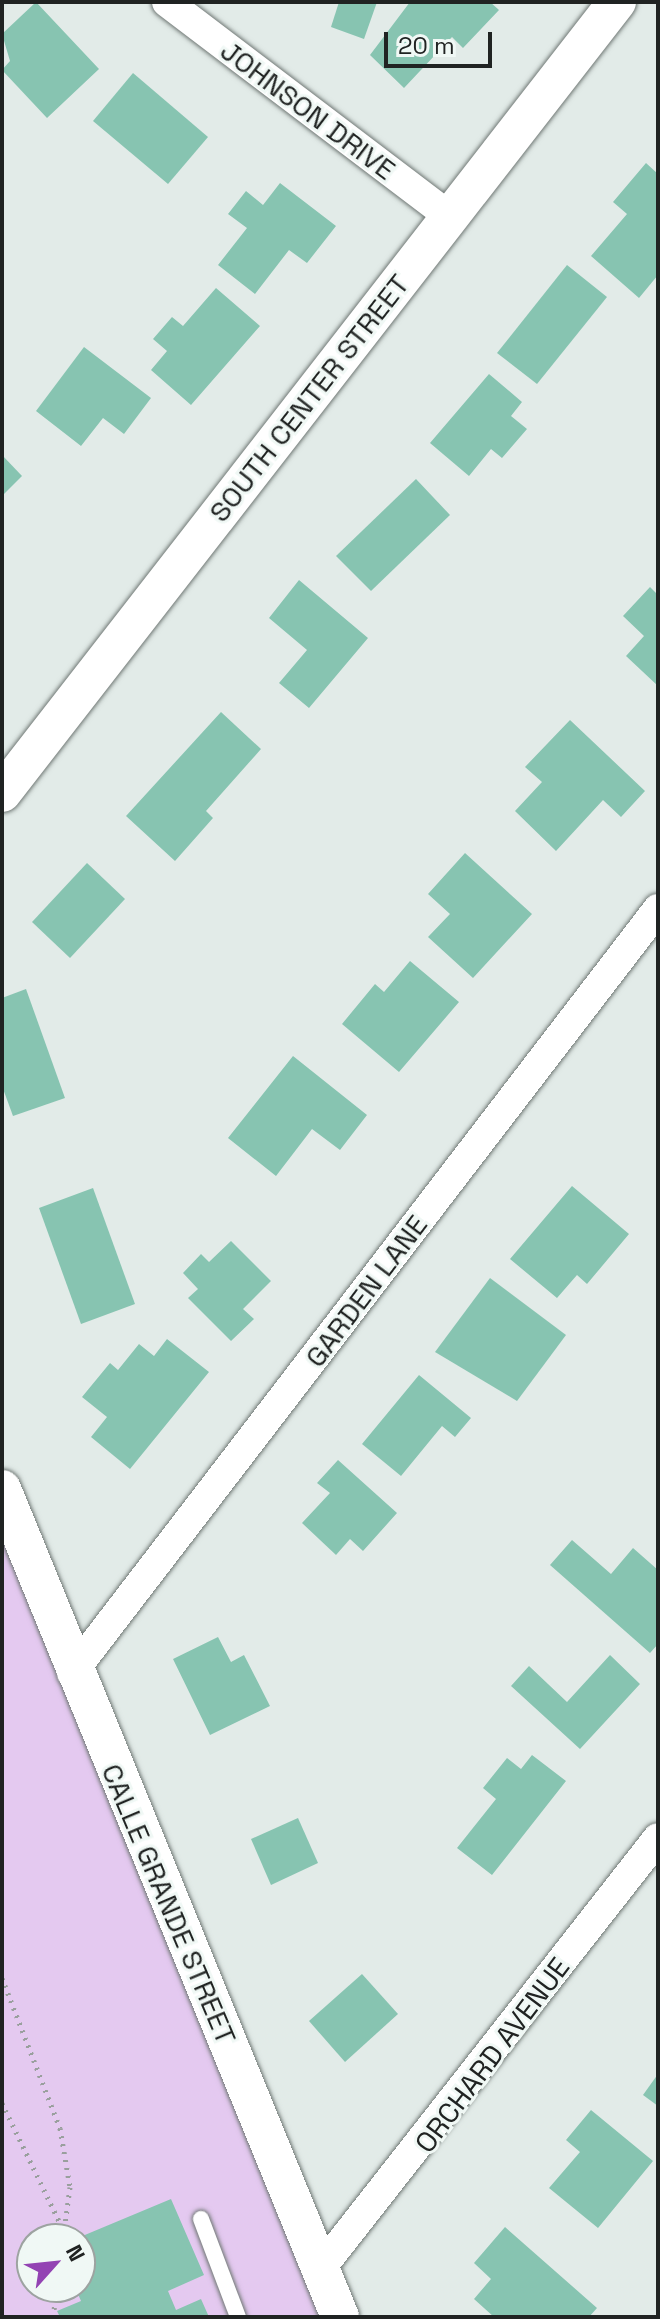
<!DOCTYPE html>
<html>
<head>
<meta charset="utf-8">
<style>
	body { margin:0 }
	#map { position:relative; width:660px; height:2319px; overflow:hidden; background:#e2ebe8; font-family:"Space Grotesk",sans-serif }
	div>[style] { position:absolute }
	[style*='--x'] { left:calc(var(--x)*1px); top:calc(var(--y)*1px); width:calc(var(--w)*1px); rotate:calc(var(--a)*1deg) }
	.green>* { inset:0; background:#e4c9f0 }
	.building>* { inset:0; background:#87c4b1 }
	.path>* { height:5px; margin-top:-2.5px; transform-origin:0; background:repeating-linear-gradient(90deg,#999f9d 0 2px,transparent 0 8px) }
	.roads { filter:drop-shadow(0 0 2px #707875) drop-shadow(0 0 2px #707875) }
	.service>* { height:16px; margin:-8px; padding:0 8px; transform-origin:8px; border-radius:8px; background:#fff }
	.minor>* { height:30px; margin:-15px; padding:0 15px; transform-origin:15px; border-radius:15px; background:#fff }
	.tertiary>* { height:38px; margin:-19px; padding:0 19px; transform-origin:19px; border-radius:19px; background:#fff }
	span { translate:-50% -50%; white-space:nowrap; text-align:center; line-height:1.15; -webkit-text-stroke:6px #f0f8f5; paint-order:stroke }
	.street-label { font-size:28px; color:#202322 }
	.frame { position:absolute; inset:0; border:4px solid #202322; pointer-events:none }
	.north { position:absolute; left:16px; top:2223px; width:80px; height:80px; box-sizing:border-box; background:#f0f8f5; border:2px solid #9da3a1; border-radius:50%; rotate:63deg; font-size:22px; font-weight:700; line-height:32px; text-align:center; color:#202322 }
	.north::after { content:''; display:block; margin:auto; width:28px; height:36px; background:#9343b3; clip-path:polygon(50% 0,100% 100%,50% 72%,0 100%) }
	.scale { position:absolute; left:384px; top:32px; width:108px; height:36px; box-sizing:border-box; border:4px solid #202322; border-top:0; padding-left:10px; font-size:24px; line-height:28px; white-space:nowrap; color:#202322; -webkit-text-stroke:6px #f0f8f5; paint-order:stroke }
</style>
</head>
<body>
<div id="map">
	<div class="green">
		<i style="clip-path:polygon(evenodd,2px 1484px,340px 2317px,2px 2317px,2px 1484px,32px 2239px,80px 2239px,80px 2287px,32px 2287px,32px 2239px)"></i>
	</div>
	<div class="building">
		<i style="clip-path:polygon(36px 2px,99px 69px,47px 118px,2px 70px,10px 61px,2px 34px)"></i>
		<i style="clip-path:polygon(339px 2px,377px 2px,364px 39px,331px 27px)"></i>
		<i style="clip-path:polygon(410px 2px,490px 2px,499px 10px,463px 48px,452px 37px,404px 88px,370px 55px)"></i>
		<i style="clip-path:polygon(133px 73px,208px 137px,168px 184px,93px 121px)"></i>
		<i style="clip-path:polygon(646px 163px,658px 174px,658px 275px,639px 298px,591px 256px,627px 214px,613px 202px)"></i>
		<i style="clip-path:polygon(280px 183px,336px 226px,307px 263px,289px 250px,255px 294px,218px 265px,247px 228px,228px 214px,246px 191px,263px 205px)"></i>
		<i style="clip-path:polygon(567px 265px,607px 297px,537px 384px,497px 353px)"></i>
		<i style="clip-path:polygon(216px 288px,260px 326px,191px 405px,151px 370px,167px 351px,153px 339px,172px 317px,183px 326px)"></i>
		<i style="clip-path:polygon(84px 347px,151px 398px,124px 434px,103px 418px,81px 446px,36px 411px)"></i>
		<i style="clip-path:polygon(489px 374px,522px 402px,511px 416px,527px 429px,502px 458px,491px 449px,469px 476px,430px 443px)"></i>
		<i style="clip-path:polygon(2px 455px,22px 476px,2px 496px)"></i>
		<i style="clip-path:polygon(416px 479px,450px 515px,371px 591px,336px 556px)"></i>
		<i style="clip-path:polygon(299px 580px,368px 638px,309px 708px,279px 683px,307px 650px,269px 618px)"></i>
		<i style="clip-path:polygon(650px 587px,658px 595px,658px 686px,626px 656px,644px 636px,623px 616px)"></i>
		<i style="clip-path:polygon(221px 712px,261px 749px,206px 811px,213px 818px,175px 861px,126px 816px)"></i>
		<i style="clip-path:polygon(570px 720px,645px 791px,621px 817px,603px 800px,556px 851px,515px 811px,542px 782px,525px 767px)"></i>
		<i style="clip-path:polygon(465px 853px,532px 914px,473px 978px,428px 937px,450px 914px,428px 894px)"></i>
		<i style="clip-path:polygon(87px 863px,125px 899px,70px 958px,32px 922px)"></i>
		<i style="clip-path:polygon(410px 961px,459px 1002px,399px 1072px,342px 1024px,375px 984px,384px 992px)"></i>
		<i style="clip-path:polygon(26px 989px,65px 1098px,13px 1116px,2px 1086px,2px 998px)"></i>
		<i style="clip-path:polygon(293px 1056px,367px 1115px,340px 1150px,312px 1129px,276px 1176px,228px 1138px)"></i>
		<i style="clip-path:polygon(572px 1186px,629px 1234px,587px 1284px,577px 1275px,557px 1298px,510px 1259px)"></i>
		<i style="clip-path:polygon(93px 1188px,135px 1304px,81px 1324px,39px 1208px)"></i>
		<i style="clip-path:polygon(231px 1241px,271px 1281px,243px 1309px,254px 1319px,231px 1341px,188px 1298px,198px 1289px,183px 1273px,201px 1254px,209px 1262px)"></i>
		<i style="clip-path:polygon(490px 1278px,566px 1335px,517px 1401px,435px 1352px)"></i>
		<i style="clip-path:polygon(167px 1339px,209px 1372px,130px 1469px,91px 1437px,107px 1417px,82px 1397px,110px 1363px,118px 1370px,139px 1344px,154px 1356px)"></i>
		<i style="clip-path:polygon(419px 1375px,471px 1418px,455px 1437px,442px 1426px,401px 1476px,362px 1444px)"></i>
		<i style="clip-path:polygon(338px 1460px,397px 1513px,363px 1551px,350px 1539px,336px 1555px,302px 1523px,330px 1493px,317px 1483px)"></i>
		<i style="clip-path:polygon(572px 1540px,611px 1574px,633px 1548px,658px 1570px,658px 1644px,650px 1653px,550px 1565px)"></i>
		<i style="clip-path:polygon(218px 1637px,231px 1662px,244px 1655px,270px 1706px,210px 1735px,173px 1659px)"></i>
		<i style="clip-path:polygon(610px 1655px,640px 1684px,580px 1749px,511px 1686px,529px 1666px,567px 1702px)"></i>
		<i style="clip-path:polygon(532px 1755px,566px 1781px,492px 1875px,457px 1848px,496px 1799px,483px 1788px,507px 1758px,521px 1769px)"></i>
		<i style="clip-path:polygon(298px 1818px,318px 1863px,271px 1885px,251px 1839px)"></i>
		<i style="clip-path:polygon(362px 1974px,398px 2014px,345px 2062px,309px 2021px)"></i>
		<i style="clip-path:polygon(658px 2074px,658px 2106px,643px 2095px)"></i>
		<i style="clip-path:polygon(591px 2110px,653px 2161px,598px 2228px,549px 2188px,580px 2152px,566px 2140px)"></i>
		<i style="clip-path:polygon(171px 2199px,204px 2275px,168px 2291px,176px 2310px,201px 2299px,209px 2317px,60px 2317px,57px 2311px,81px 2301px,75px 2287px,80px 2237px)"></i>
		<i style="clip-path:polygon(505px 2227px,597px 2308px,589px 2317px,494px 2317px,474px 2299px,491px 2279px,474px 2263px)"></i>
	</div>
	<div class="path">
		<i style="--x:2;--y:1978;--w:161;--a:68.9"></i>
		<i style="--x:60;--y:2128;--w:60;--a:80.4"></i>
		<i style="--x:70;--y:2187;--w:52;--a:97.7"></i>
		<i style="--x:2;--y:2103;--w:140;--a:64.2"></i>
		<i style="--x:53;--y:2317;--w:30;--a:-82"></i>
	</div>
	<div class="roads">
		<div class="service">
			<i style="--x:201;--y:2219;--w:105;--a:69.3"></i>
		</div>
		<div class="minor">
			<i style="--x:167;--y:2;--w:355;--a:37.2"></i>
			<i style="--x:72;--y:1673;--w:963;--a:-52.51"></i>
			<i style="--x:321;--y:2268;--w:546;--a:-51.91"></i>
		</div>
		<div class="tertiary">
			<i style="--x:2;--y:793;--w:1002;--a:-52.14"></i>
			<i style="--x:2;--y:1489;--w:894;--a:67.79"></i>
		</div>
	</div>
	<div class="street-label">
		<span style="left:308px;top:110px;rotate:37deg">JOHNSON DRIVE</span>
		<span style="left:309px;top:398px;rotate:-52deg">SOUTH CENTER STREET</span>
		<span style="left:366px;top:1291px;rotate:-53deg">GARDEN LANE</span>
		<span style="left:169px;top:1904px;rotate:67deg">CALLE GRANDE STREET</span>
		<span style="left:492px;top:2055px;rotate:-53deg">ORCHARD AVENUE</span>
	</div>
	<div class="frame"></div>
	<div class="north">N</div>
	<div class="scale">20 m</div>
</div>
</body>
</html>
